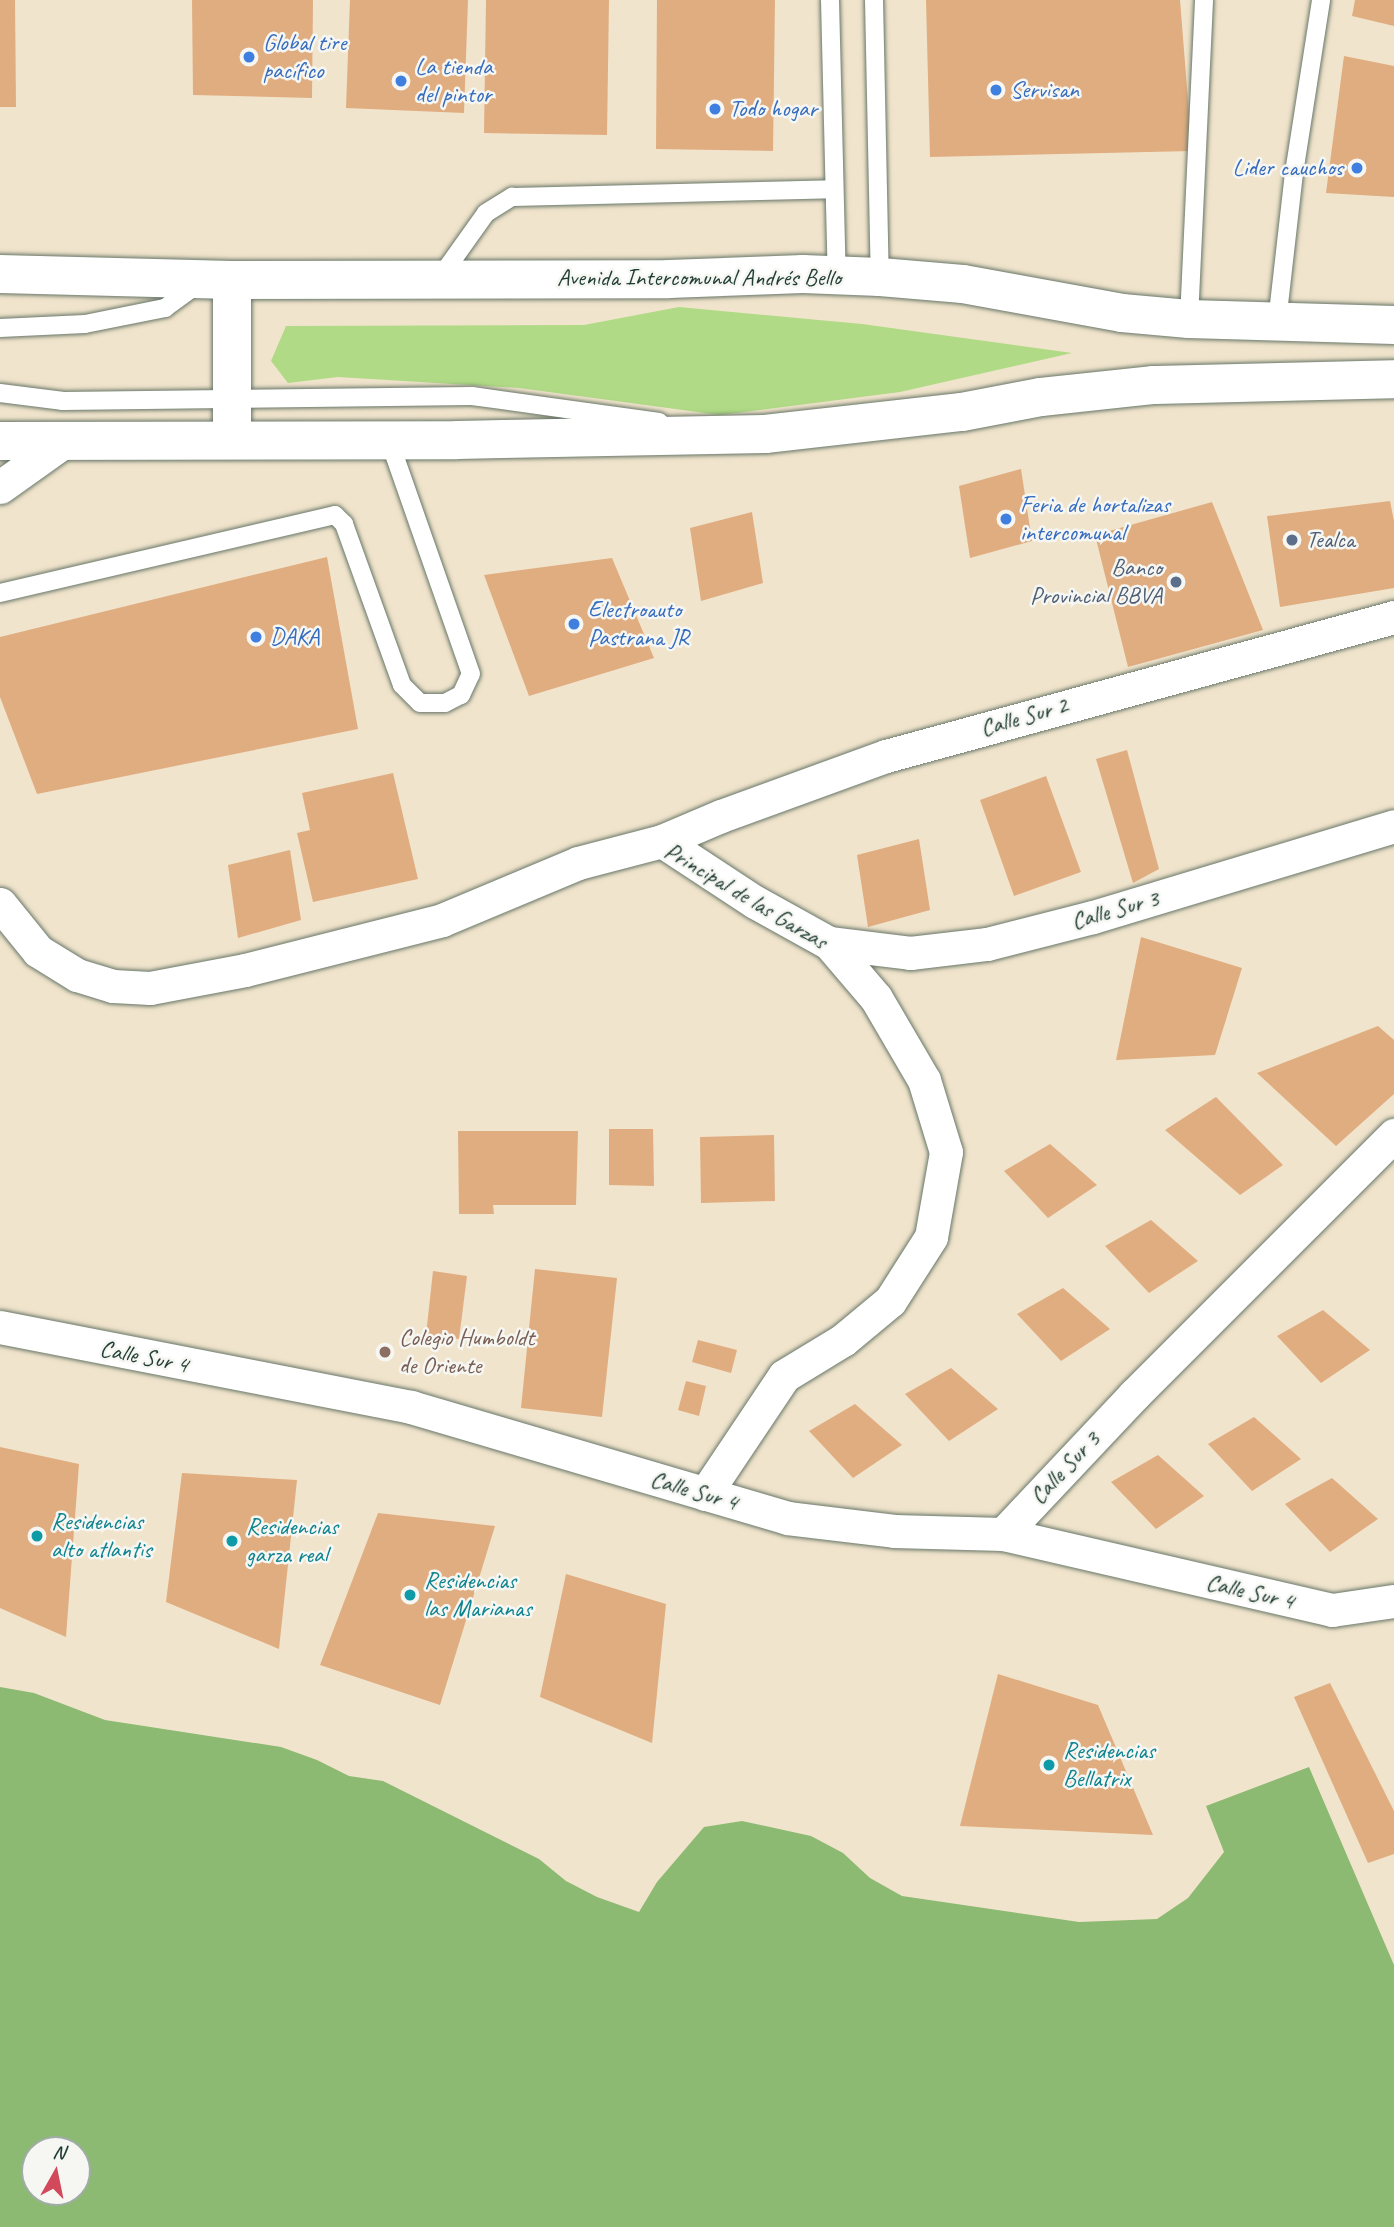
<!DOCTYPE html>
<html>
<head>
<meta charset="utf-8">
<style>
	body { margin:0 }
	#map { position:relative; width:1394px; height:2227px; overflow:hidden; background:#f1e4cc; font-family:Caveat,sans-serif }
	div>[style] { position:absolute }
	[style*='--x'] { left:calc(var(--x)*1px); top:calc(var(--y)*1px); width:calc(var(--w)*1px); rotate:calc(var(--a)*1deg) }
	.green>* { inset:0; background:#b0da85 }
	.forest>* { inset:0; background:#8cba72 }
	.building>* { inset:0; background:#e0ad80 }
	.roads { filter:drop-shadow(0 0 2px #687769) drop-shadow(0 0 2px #687769) }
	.lane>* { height:18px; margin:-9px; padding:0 9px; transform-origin:9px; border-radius:9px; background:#fff }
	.street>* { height:33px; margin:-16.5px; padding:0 16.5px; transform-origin:16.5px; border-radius:16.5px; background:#fff }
	.secondary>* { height:38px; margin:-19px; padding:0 19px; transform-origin:19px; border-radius:19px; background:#fff }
	.dots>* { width:19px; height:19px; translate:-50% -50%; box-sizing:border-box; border:4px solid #f6f6f2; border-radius:50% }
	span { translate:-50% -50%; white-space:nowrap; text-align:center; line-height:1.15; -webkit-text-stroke:5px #f6f6f2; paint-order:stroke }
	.shop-label { font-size:24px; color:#366cbe }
	.left { translate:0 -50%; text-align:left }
	.right { translate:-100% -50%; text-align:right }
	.street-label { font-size:24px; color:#1f3d34 }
	.service-label { font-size:24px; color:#4e5e75 }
	.education-label { font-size:24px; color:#785e54 }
	.culture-label { font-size:24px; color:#0d838f }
	.north { position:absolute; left:21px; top:2136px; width:70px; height:70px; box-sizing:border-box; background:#f6f6f2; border:2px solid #a0aca6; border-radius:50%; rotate:9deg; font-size:19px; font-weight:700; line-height:28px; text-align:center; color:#1f3d34 }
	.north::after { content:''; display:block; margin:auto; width:24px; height:32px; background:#d1495b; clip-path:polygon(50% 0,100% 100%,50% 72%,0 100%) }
</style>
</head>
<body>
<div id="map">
	<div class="green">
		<i style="clip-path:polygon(679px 307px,862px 324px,1072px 353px,900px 392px,720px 415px,519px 388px,338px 377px,288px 383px,271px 361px,286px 326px,584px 325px)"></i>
	</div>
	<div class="forest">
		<i style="clip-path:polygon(evenodd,0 1687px,34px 1693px,105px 1720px,281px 1747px,317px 1760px,349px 1776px,383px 1781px,539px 1859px,566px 1881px,597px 1897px,639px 1912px,657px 1882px,704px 1827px,742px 1821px,811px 1836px,843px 1853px,870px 1878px,902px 1896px,1079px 1922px,1157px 1919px,1188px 1898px,1224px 1852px,1206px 1806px,1309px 1767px,1394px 1965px,1394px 2227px,0 2227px,0 1687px,35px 2150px,77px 2150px,77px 2192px,35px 2192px,35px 2150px)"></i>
	</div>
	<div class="building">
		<i style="clip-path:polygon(0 0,15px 0,16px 107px,0 107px)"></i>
		<i style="clip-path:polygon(192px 0,313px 0,312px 98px,193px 95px)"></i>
		<i style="clip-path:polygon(350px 0,468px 0,464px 113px,346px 108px)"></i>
		<i style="clip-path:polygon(486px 0,609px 0,607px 135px,484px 133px)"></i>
		<i style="clip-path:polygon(657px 0,775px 0,773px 151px,656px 149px)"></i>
		<i style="clip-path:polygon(926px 0,1180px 0,1192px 151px,930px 157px)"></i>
		<i style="clip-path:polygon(1355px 0,1394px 0,1394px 26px,1352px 16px)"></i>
		<i style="clip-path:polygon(1344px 56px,1394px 66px,1394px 197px,1326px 193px)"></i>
		<i style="clip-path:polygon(1021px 469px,1032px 541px,970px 558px,959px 486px)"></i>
		<i style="clip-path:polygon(1390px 501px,1394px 521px,1394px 588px,1280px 607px,1267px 516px)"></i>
		<i style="clip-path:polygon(1212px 502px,1263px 630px,1128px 667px,1095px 535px)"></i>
		<i style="clip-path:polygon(752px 512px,763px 583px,701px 601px,690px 528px)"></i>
		<i style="clip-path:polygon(327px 557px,358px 729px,37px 794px,0 697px,0 637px)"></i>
		<i style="clip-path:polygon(612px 558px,654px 658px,529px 696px,484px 575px)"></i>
		<i style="clip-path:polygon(1127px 750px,1159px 869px,1133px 883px,1096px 759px)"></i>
		<i style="clip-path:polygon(393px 773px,418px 879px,313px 902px,297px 833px,310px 830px,302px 793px)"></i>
		<i style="clip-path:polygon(1046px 776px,1081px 872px,1014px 896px,980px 800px)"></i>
		<i style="clip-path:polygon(919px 839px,930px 910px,868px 927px,857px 855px)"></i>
		<i style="clip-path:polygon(290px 850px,301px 920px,238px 938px,228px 865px)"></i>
		<i style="clip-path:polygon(1141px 937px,1242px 968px,1215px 1055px,1116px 1060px)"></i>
		<i style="clip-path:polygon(1378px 1026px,1394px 1040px,1394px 1094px,1336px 1146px,1257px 1073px)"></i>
		<i style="clip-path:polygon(1216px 1097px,1283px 1165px,1240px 1195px,1165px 1130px)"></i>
		<i style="clip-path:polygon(609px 1129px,653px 1129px,654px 1186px,609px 1185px)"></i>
		<i style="clip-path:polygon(458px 1131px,578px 1131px,576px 1205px,493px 1205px,494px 1214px,459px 1214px)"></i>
		<i style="clip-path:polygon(774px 1135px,775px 1201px,701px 1203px,700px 1137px)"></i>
		<i style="clip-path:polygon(1050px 1144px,1097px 1185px,1048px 1218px,1004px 1171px)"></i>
		<i style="clip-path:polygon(1151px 1220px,1198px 1261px,1149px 1293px,1105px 1246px)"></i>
		<i style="clip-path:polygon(535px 1269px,617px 1278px,602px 1417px,521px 1408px)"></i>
		<i style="clip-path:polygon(433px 1271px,467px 1276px,459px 1339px,426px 1335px)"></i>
		<i style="clip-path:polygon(1063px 1288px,1110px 1329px,1061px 1361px,1017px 1314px)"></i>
		<i style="clip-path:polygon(1323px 1310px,1370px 1350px,1321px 1383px,1277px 1336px)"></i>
		<i style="clip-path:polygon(698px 1340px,737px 1350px,731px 1373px,692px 1362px)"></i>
		<i style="clip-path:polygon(951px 1368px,998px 1409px,949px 1441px,905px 1394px)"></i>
		<i style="clip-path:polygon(686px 1381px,706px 1386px,699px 1416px,678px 1410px)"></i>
		<i style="clip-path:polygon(855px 1404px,902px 1445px,853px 1478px,809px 1431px)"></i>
		<i style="clip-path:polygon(1254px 1417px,1301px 1459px,1252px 1491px,1208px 1444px)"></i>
		<i style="clip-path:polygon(0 1447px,79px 1464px,66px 1637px,0 1608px)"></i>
		<i style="clip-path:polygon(1158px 1455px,1204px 1496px,1156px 1529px,1111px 1482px)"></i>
		<i style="clip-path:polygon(182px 1473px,297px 1480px,279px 1649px,166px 1602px)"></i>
		<i style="clip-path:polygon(1332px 1478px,1378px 1519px,1330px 1552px,1285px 1504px)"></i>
		<i style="clip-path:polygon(378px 1513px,495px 1526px,440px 1705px,320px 1665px)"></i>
		<i style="clip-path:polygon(566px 1574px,666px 1604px,652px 1743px,540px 1697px)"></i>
		<i style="clip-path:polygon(998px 1674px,1098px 1705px,1153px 1835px,960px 1826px)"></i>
		<i style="clip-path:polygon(1330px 1683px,1394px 1811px,1394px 1854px,1368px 1863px,1294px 1697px)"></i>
	</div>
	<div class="roads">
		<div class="lane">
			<i style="--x:830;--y:0;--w:277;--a:88.6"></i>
			<i style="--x:874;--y:0;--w:277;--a:88.8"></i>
			<i style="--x:439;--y:279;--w:81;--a:-54.5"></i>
			<i style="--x:486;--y:213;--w:31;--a:-32"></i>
			<i style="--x:512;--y:197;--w:322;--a:-1.4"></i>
			<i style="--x:1189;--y:319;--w:319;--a:-87.3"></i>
			<i style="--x:1277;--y:322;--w:150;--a:-83.5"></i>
			<i style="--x:1294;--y:173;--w:175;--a:-81.1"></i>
			<i style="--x:0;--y:328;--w:85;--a:-2.7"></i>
			<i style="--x:85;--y:324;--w:82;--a:-11.3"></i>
			<i style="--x:165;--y:308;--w:39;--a:-36"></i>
			<i style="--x:0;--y:393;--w:64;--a:7.2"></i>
			<i style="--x:63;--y:401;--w:409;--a:-0.7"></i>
			<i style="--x:472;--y:396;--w:189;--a:7.9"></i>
			<i style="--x:0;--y:593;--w:344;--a:-13.1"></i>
			<i style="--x:335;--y:515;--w:13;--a:45"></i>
			<i style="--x:344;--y:524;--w:171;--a:70.2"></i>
			<i style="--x:402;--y:685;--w:25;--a:45"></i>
			<i style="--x:420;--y:703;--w:25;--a:0"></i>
			<i style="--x:445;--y:703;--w:18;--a:-27"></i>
			<i style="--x:461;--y:695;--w:23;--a:-65"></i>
			<i style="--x:471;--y:674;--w:248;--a:-109.3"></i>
		</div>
		<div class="street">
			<i style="--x:0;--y:487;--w:77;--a:-35.5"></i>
			<i style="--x:662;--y:841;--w:64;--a:-23"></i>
			<i style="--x:721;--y:816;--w:176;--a:-20"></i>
			<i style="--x:886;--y:756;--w:527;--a:-15.3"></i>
			<i style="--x:0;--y:904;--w:60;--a:51"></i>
			<i style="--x:38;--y:951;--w:46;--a:31.6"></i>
			<i style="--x:77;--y:975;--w:38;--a:17"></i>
			<i style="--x:113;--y:986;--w:37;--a:3"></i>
			<i style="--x:150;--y:988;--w:97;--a:-10.7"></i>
			<i style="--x:245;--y:970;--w:203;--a:-14.2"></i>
			<i style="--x:442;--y:920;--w:147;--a:-22.7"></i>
			<i style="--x:578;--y:863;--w:87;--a:-14.7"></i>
			<i style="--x:662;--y:841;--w:111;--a:33.3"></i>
			<i style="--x:755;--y:902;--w:85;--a:29"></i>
			<i style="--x:829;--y:943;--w:72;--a:49.5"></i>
			<i style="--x:876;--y:998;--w:95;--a:59.7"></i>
			<i style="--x:924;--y:1080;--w:75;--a:73"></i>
			<i style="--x:946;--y:1152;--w:86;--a:100"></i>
			<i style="--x:931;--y:1237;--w:76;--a:122.6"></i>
			<i style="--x:890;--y:1301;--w:61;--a:140.3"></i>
			<i style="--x:843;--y:1340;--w:69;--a:148.6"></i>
			<i style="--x:784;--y:1376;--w:142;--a:123.8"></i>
			<i style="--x:829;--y:943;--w:82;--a:7"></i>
			<i style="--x:910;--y:953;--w:78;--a:-6.7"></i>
			<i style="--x:987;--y:944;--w:109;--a:-14.3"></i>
			<i style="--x:1093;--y:917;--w:314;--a:-16.8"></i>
			<i style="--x:0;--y:1327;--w:419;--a:11"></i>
			<i style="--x:411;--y:1407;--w:392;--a:16.4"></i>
			<i style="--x:787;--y:1518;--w:108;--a:6.9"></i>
			<i style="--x:894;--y:1531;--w:109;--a:1.6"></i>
			<i style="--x:1003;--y:1534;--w:338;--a:13"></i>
			<i style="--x:1332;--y:1610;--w:63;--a:-8.3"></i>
			<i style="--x:1003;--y:1534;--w:191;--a:-46.7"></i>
			<i style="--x:1134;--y:1395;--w:368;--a:-45"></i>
		</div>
		<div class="secondary">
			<i style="--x:0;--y:274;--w:232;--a:1.5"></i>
			<i style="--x:232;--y:280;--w:437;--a:-0.1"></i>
			<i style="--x:669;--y:279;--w:134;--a:-2.1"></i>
			<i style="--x:803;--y:274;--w:77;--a:2.2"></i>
			<i style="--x:880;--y:277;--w:83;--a:4.8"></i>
			<i style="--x:963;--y:284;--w:162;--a:10.3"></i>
			<i style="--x:1122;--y:313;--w:67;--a:5.1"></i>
			<i style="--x:1189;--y:319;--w:205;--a:1.7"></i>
			<i style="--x:232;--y:280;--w:159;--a:90"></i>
			<i style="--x:0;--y:441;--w:457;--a:-0.1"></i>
			<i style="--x:457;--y:440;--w:308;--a:-1.1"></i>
			<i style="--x:765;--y:434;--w:198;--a:-6.4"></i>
			<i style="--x:962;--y:412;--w:80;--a:-10.8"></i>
			<i style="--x:1041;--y:397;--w:114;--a:-6.1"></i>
			<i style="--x:1154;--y:385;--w:240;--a:-1.4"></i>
		</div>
	</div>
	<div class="dots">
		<i style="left:249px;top:57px;background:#3f7fe0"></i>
		<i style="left:401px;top:81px;background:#3f7fe0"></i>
		<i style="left:996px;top:90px;background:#3f7fe0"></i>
		<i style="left:715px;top:109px;background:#3f7fe0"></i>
		<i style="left:1357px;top:168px;background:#3f7fe0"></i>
		<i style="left:1006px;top:519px;background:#3f7fe0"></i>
		<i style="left:1292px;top:540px;background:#5c6f8a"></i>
		<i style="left:1176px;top:582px;background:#5c6f8a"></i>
		<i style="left:574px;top:624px;background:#3f7fe0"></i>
		<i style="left:256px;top:637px;background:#3f7fe0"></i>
		<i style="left:385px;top:1352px;background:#8d6e63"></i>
		<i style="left:37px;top:1536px;background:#0f9aa8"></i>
		<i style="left:232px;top:1541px;background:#0f9aa8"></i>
		<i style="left:410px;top:1595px;background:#0f9aa8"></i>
		<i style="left:1049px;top:1765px;background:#0f9aa8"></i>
	</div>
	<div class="shop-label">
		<span class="left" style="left:263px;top:57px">Global tire<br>pacífico</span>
		<span class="left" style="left:415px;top:81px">La tienda<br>del pintor</span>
		<span class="left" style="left:1010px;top:90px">Servisan</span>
		<span class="left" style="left:729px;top:109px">Todo hogar</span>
		<span class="right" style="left:1343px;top:168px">Lider cauchos</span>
		<span class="left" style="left:1020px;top:519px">Feria de hortalizas<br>intercomunal</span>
		<span class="left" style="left:588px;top:624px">Electroauto<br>Pastrana JR</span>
		<span class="left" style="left:270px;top:637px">DAKA</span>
	</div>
	<div class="street-label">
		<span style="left:699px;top:278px">Avenida Intercomunal Andrés Bello</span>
		<span style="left:1024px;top:717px;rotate:-16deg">Calle Sur 2</span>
		<span style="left:746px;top:896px;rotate:31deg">Principal de las Garzas</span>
		<span style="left:1115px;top:910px;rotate:-16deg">Calle Sur 3</span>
		<span style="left:144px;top:1357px;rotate:11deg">Calle Sur 4</span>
		<span style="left:1065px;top:1468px;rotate:-47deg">Calle Sur 3</span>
		<span style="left:694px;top:1491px;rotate:16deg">Calle Sur 4</span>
		<span style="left:1250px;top:1592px;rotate:13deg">Calle Sur 4</span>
	</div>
	<div class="service-label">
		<span class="left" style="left:1306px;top:540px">Tealca</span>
		<span class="right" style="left:1162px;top:582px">Banco<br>Provincial BBVA</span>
	</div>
	<div class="education-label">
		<span class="left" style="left:399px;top:1352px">Colegio Humboldt<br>de Oriente</span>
	</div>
	<div class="culture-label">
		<span class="left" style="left:51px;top:1536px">Residencias<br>alto atlantis</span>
		<span class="left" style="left:246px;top:1541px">Residencias<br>garza real</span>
		<span class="left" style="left:424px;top:1595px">Residencias<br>las Marianas</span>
		<span class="left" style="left:1063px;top:1765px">Residencias<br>Bellatrix</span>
	</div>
	<div class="north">N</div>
</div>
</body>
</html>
